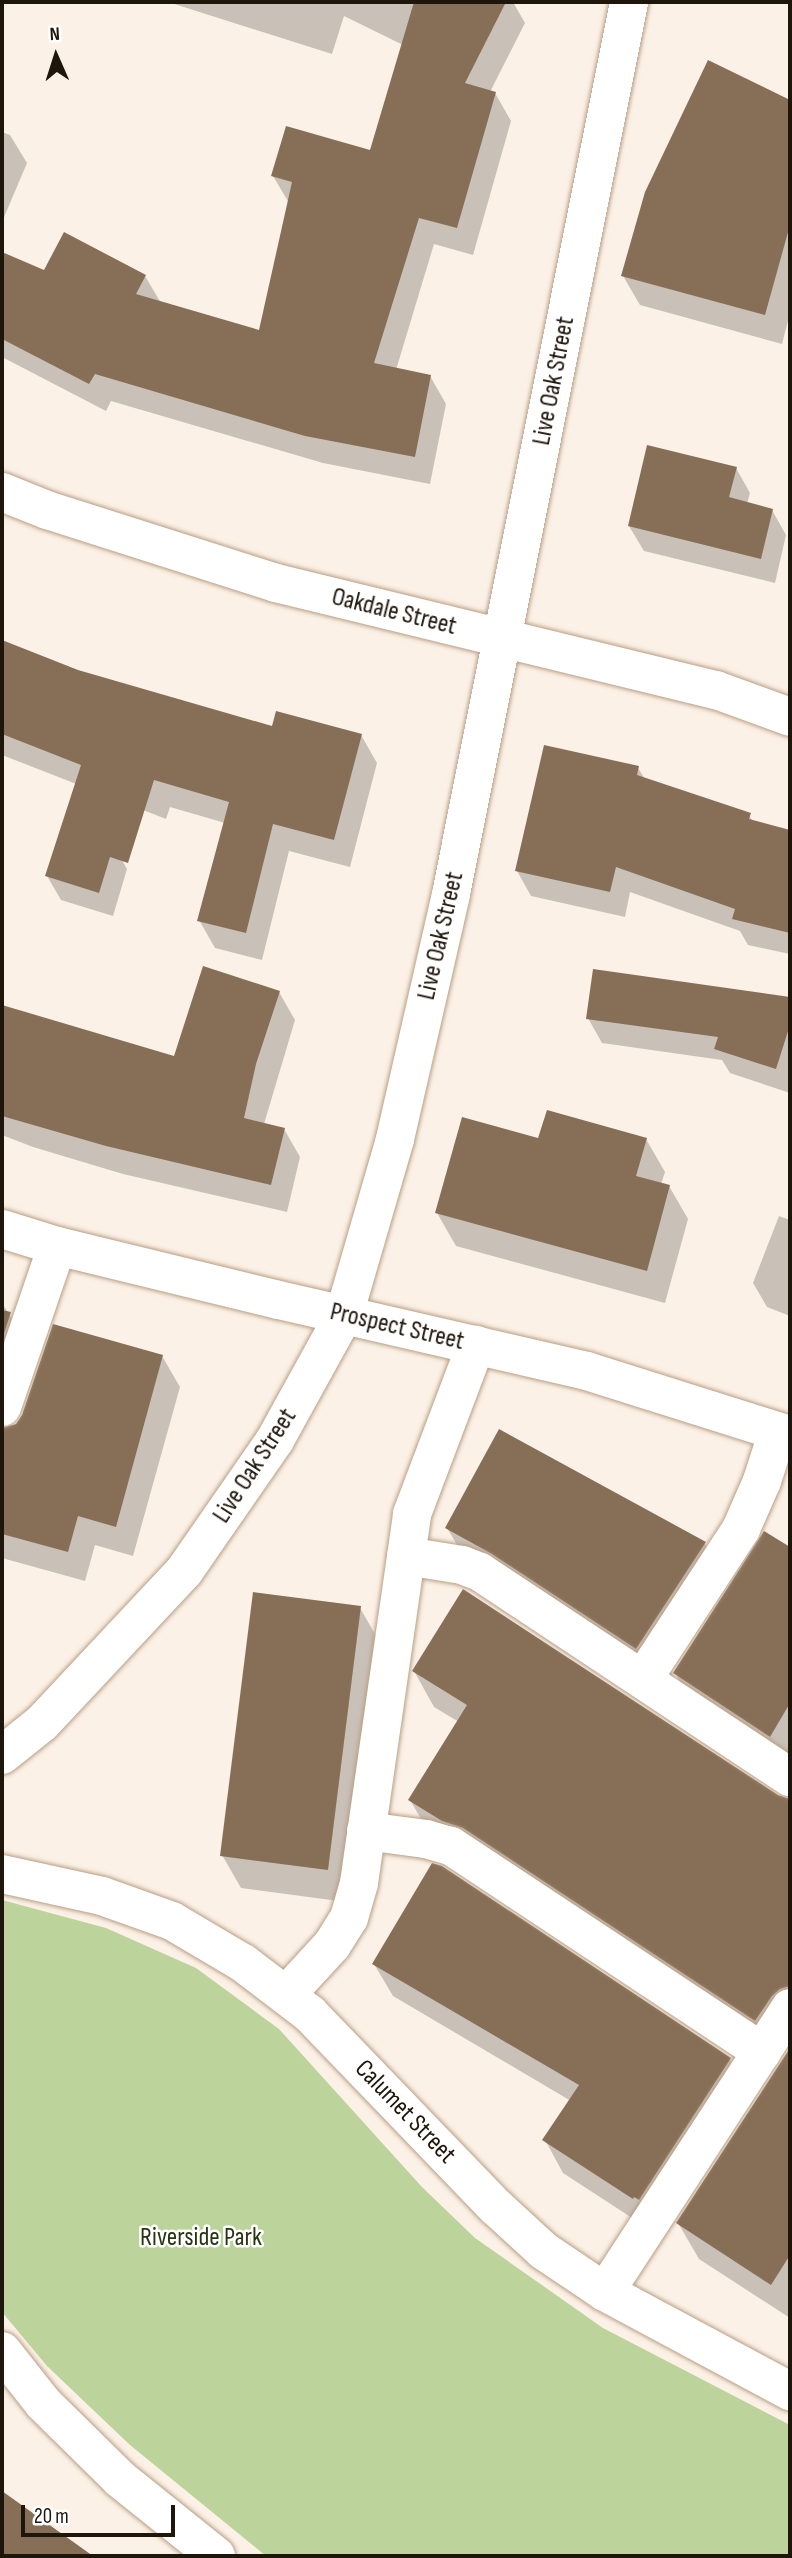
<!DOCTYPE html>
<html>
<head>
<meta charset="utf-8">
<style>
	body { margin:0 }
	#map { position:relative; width:792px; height:2558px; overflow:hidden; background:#fcf1e6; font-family:"Sofia Sans Condensed",sans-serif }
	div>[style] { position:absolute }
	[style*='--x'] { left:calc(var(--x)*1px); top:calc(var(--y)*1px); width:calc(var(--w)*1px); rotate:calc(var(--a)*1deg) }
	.green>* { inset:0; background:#bcd49c }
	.shadow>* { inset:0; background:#0003 }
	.building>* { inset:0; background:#876f57 }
	.roads { filter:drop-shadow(0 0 2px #b89e84) drop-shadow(0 0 2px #b89e84) }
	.minor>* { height:38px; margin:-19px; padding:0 19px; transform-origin:19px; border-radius:19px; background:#fff }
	span { translate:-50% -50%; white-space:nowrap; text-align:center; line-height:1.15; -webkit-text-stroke:5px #fff; paint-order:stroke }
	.street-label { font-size:26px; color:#1e150b }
	.park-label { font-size:26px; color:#273510 }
	.frame { position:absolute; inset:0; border:4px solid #1e150b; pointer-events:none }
	.north { position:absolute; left:21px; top:21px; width:70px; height:70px; -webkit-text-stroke:5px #fff; paint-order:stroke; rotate:357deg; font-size:19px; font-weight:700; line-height:28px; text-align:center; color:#1e150b }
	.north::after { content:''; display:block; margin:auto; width:24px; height:32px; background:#1e150b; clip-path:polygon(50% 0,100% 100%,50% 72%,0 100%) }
	.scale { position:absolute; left:21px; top:2505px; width:154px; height:32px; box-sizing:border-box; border:4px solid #1e150b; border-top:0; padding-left:9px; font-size:21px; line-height:24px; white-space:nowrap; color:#1e150b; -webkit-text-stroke:5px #fff; paint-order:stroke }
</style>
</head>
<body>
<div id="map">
	<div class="green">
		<i style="clip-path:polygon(2px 1900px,106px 1928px,196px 1968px,279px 2029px,422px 2187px,475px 2238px,603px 2328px,790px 2425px,790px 2556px,266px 2556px,130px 2445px,47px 2366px,2px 2312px)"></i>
	</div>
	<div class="shadow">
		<i style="clip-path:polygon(168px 2px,513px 2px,525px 23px,490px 92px,495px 93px,511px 121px,473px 255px,434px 244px,396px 370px,430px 376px,446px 404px,430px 484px,323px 463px,111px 401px,106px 411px,2px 357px,2px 254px,45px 272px,145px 276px,161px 303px,260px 333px,289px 203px,273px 176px,372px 152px,403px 45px,344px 16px,332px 54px)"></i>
		<i style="clip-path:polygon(709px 62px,790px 102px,790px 313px,782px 344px,640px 305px,623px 276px)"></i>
		<i style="clip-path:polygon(2px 132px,10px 135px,27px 163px,2px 222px)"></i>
		<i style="clip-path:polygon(736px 468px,750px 493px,747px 504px,772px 510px,786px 535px,775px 583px,644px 551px,629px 526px)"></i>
		<i style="clip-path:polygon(2px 642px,78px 671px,273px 728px,361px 735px,377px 763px,350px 867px,289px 851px,262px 960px,215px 948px,199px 920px,225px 823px,170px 807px,166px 819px,2px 755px)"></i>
		<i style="clip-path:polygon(638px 768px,645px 779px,749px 815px,753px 822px,790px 832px,790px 954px,748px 945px,740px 931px,630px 892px,625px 917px,531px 896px,517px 871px)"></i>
		<i style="clip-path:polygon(113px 844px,127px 869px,113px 916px,61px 900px,47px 876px)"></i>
		<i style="clip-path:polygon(595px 971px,790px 998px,790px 1093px,730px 1073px,722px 1060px,602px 1043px,588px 1018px)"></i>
		<i style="clip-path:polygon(279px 992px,295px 1020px,264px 1124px,284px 1129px,300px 1157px,287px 1212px,123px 1174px,33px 1147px,2px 1135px,2px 1006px,175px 1058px)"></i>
		<i style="clip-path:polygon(646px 1139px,665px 1172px,661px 1184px,669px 1186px,688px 1219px,665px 1303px,456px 1246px,437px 1213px)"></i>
		<i style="clip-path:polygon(779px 1216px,790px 1220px,790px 1316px,767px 1307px,753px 1283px)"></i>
		<i style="clip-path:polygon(2px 1303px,28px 1344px,2px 1420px)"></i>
		<i style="clip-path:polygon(162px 1356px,180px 1387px,133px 1556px,95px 1545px,85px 1581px,2px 1558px,2px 1430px,18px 1424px,24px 1415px)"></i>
		<i style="clip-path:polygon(447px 1528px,705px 1544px,724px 1576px,656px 1681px,466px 1560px)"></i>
		<i style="clip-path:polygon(765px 1534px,790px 1549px,790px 1772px,696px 1709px,675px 1673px)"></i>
		<i style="clip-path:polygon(360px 1608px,379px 1641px,346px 1902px,241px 1888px,222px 1855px)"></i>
		<i style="clip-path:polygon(414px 1671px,790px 1800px,790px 2038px,776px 2056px,431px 1836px,410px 1800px,459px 1722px,434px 1707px)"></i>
		<i style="clip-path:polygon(374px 1964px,730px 2059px,749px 2092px,652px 2231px,563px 2173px,545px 2140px,571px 2101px,393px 1996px)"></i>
		<i style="clip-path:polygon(790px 2051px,790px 2318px,699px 2259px,678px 2223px)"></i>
		<i style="clip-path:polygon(2px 2494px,63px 2537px,74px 2556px,2px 2556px)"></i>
	</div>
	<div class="building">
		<i style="clip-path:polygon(414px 2px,506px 2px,465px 83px,496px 92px,457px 228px,419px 218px,374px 363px,431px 375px,415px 457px,305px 436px,95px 374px,89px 384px,2px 339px,2px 252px,44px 270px,64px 232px,146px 275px,136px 294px,259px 330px,292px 182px,271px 176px,286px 126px,370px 150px)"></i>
		<i style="clip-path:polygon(708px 60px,790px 100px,790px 225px,765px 315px,621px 276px,645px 192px)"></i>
		<i style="clip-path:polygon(647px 445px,737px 467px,729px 497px,773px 509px,761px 559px,628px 526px)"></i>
		<i style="clip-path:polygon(2px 640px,78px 670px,272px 726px,276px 711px,362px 734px,334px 840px,273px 824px,246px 933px,197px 921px,229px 802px,154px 780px,128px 863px,110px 857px,99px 893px,45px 876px,81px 765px,2px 734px)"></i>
		<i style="clip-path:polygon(544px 745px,639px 766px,637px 775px,751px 813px,749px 819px,790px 830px,790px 933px,732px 919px,735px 909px,616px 867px,610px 892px,515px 871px)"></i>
		<i style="clip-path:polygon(203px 966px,280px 991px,256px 1064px,244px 1118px,285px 1128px,271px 1185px,106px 1146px,2px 1116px,2px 1005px,174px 1056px)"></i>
		<i style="clip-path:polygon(593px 969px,790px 997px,790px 1025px,776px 1069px,714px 1049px,718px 1037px,586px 1019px)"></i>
		<i style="clip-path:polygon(547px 1110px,647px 1138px,636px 1176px,670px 1185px,647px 1271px,435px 1213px,462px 1117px,538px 1138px)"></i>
		<i style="clip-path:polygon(2px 1310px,11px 1312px,2px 1340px)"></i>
		<i style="clip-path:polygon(53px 1324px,163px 1355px,116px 1527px,78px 1516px,68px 1552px,2px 1534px,2px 1428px,16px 1424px,22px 1415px)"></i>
		<i style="clip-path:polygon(499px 1429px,706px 1542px,636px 1649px,492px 1554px,445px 1528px)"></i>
		<i style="clip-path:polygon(764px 1531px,790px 1547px,790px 1703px,770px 1737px,673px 1673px)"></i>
		<i style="clip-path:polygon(463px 1589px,778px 1795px,790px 1799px,790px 1986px,780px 1989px,772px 1996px,755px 2021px,463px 1828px,442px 1821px,408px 1800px,467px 1705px,412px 1671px)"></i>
		<i style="clip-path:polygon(253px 1592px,361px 1606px,328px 1870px,220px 1856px)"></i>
		<i style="clip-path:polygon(432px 1863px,442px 1866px,731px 2058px,639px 2200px,634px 2197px,633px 2199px,542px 2140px,579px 2085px,372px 1964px)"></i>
		<i style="clip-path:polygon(790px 2048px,790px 2255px,771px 2285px,676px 2223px)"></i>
		<i style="clip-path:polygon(2px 2491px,93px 2556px,2px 2556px)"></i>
	</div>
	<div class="roads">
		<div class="minor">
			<i style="--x:2;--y:492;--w:48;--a:21.8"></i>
			<i style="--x:47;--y:510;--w:240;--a:17.7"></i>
			<i style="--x:276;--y:583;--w:453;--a:13.7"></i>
			<i style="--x:716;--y:690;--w:79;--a:20"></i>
			<i style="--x:2;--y:1229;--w:58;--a:17.2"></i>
			<i style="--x:57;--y:1246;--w:228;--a:13.7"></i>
			<i style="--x:279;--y:1300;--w:316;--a:13"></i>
			<i style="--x:587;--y:1371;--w:213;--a:17.5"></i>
			<i style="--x:2;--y:1407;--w:170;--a:-71.1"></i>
			<i style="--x:406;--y:1556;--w:57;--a:9.1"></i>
			<i style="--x:462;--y:1565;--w:19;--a:21"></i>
			<i style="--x:480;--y:1572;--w:372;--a:33.5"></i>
			<i style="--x:643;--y:1679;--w:179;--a:-56.8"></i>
			<i style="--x:741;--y:1529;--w:52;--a:-66.4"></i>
			<i style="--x:762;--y:1481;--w:52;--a:-72.3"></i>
			<i style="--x:2;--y:1755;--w:51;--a:-38.7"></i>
			<i style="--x:42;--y:1723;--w:209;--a:-46.9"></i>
			<i style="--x:185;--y:1570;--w:158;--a:-55.3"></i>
			<i style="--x:275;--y:1440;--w:143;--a:-61.1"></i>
			<i style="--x:344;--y:1315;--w:183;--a:-73.8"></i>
			<i style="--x:395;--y:1139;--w:251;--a:-77.1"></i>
			<i style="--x:451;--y:894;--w:910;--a:-78.71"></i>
			<i style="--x:366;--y:1831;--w:61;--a:7.6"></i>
			<i style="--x:426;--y:1839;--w:26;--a:16"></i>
			<i style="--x:451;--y:1846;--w:373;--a:33.5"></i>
			<i style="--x:2;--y:1874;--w:102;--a:12.4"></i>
			<i style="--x:102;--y:1896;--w:74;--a:19.7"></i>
			<i style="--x:172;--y:1921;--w:82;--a:30.6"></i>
			<i style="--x:243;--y:1963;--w:84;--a:37.3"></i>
			<i style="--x:310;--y:2014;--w:268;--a:46.1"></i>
			<i style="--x:496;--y:2207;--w:65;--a:42.5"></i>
			<i style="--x:544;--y:2251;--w:73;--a:33.9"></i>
			<i style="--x:605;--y:2292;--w:210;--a:28.2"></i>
			<i style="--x:286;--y:1995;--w:68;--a:-47.4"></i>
			<i style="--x:332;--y:1945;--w:32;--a:-58"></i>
			<i style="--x:349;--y:1918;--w:36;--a:-74"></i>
			<i style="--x:359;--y:1883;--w:373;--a:-81.8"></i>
			<i style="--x:412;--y:1514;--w:181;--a:-69.3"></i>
			<i style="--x:605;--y:2292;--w:339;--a:-56.9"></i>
			<i style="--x:2;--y:2351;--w:66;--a:51.7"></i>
			<i style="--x:43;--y:2403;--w:108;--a:44.6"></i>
			<i style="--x:120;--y:2479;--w:123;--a:38.7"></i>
		</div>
	</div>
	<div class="street-label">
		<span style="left:554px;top:381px;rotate:-79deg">Live Oak Street</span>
		<span style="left:394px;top:612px;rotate:14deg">Oakdale Street</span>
		<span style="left:441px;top:936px;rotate:-77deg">Live Oak Street</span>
		<span style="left:397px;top:1327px;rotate:13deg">Prospect Street</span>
		<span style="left:255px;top:1466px;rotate:-57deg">Live Oak Street</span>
		<span style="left:405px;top:2112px;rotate:46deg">Calumet Street</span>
	</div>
	<div class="park-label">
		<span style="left:201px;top:2238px">Riverside Park</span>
	</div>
	<div class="frame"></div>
	<div class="north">N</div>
	<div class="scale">20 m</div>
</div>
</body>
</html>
